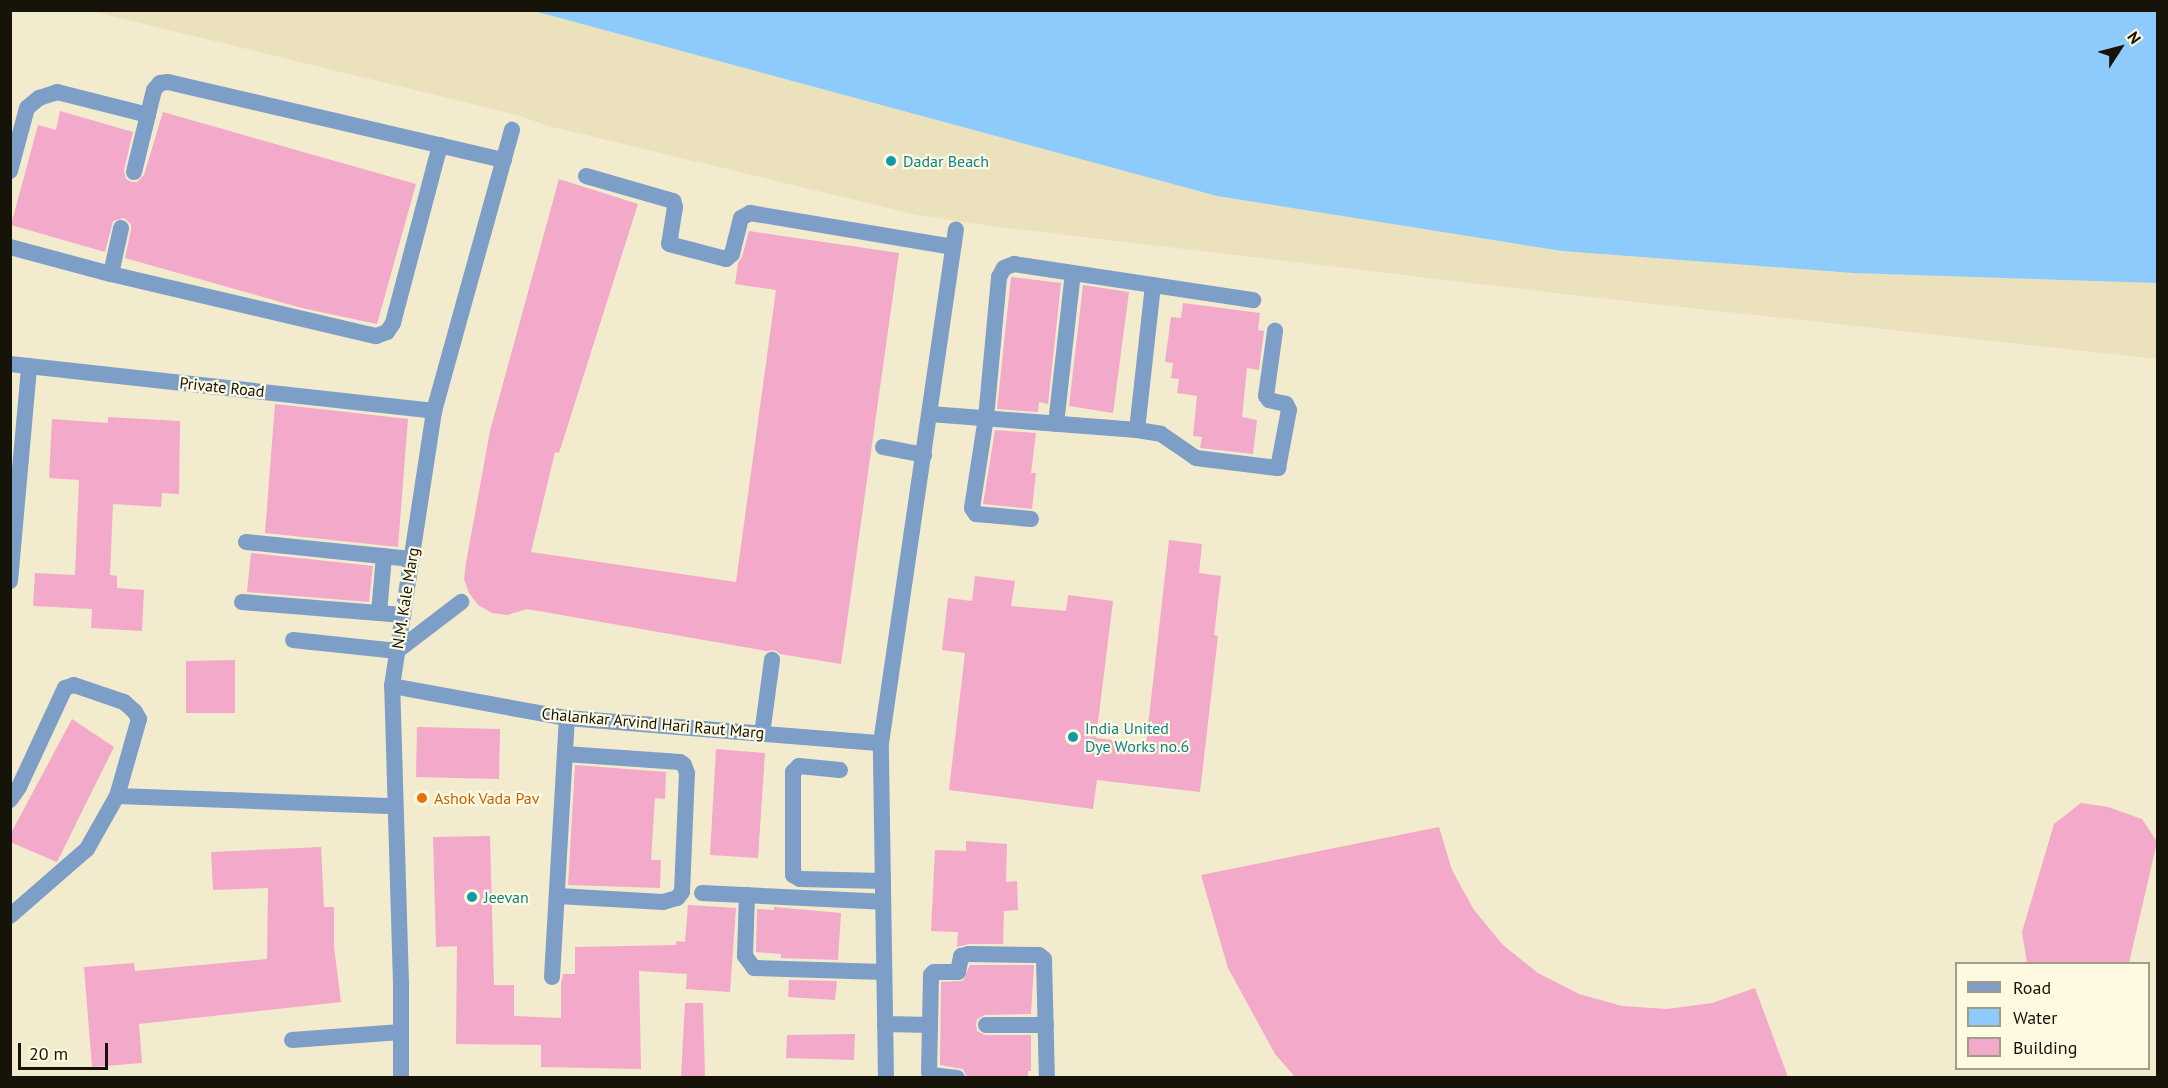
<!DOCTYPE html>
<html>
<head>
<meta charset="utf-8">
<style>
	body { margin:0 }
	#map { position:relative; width:2168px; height:1088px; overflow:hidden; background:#f2ebce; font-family:"PT Sans",sans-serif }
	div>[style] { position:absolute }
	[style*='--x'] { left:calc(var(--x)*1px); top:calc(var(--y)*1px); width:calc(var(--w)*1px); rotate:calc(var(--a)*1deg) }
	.sand>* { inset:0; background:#ebe1bc }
	.water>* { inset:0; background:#8ccbfc }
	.building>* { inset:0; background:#f2a9ca }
	.service>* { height:16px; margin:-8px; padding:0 8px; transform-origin:8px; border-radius:8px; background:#7d9ec6 }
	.minor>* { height:16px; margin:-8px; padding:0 8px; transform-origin:8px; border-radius:8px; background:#7d9ec6 }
	.dots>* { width:16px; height:16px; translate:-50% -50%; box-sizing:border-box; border:3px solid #fef9e1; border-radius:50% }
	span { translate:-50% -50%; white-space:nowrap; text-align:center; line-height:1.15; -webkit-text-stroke:4.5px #fef9e1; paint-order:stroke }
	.culture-label { font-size:16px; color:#0d838f }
	.left { translate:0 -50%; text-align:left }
	.street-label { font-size:16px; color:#161409 }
	.food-label { font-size:16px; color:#c56008 }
	.frame { position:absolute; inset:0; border:12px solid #161409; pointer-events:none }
	.legend { position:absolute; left:1955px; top:962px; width:195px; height:108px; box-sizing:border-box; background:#fef9e1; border:2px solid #a19d8b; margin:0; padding:8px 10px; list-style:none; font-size:18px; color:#161409 }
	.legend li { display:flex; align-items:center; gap:12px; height:30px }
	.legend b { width:30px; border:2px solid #a19d8b }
	.north { position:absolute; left:2090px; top:18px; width:60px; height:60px; -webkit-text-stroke:4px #fef9e1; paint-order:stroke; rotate:54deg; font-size:16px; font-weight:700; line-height:24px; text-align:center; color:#161409 }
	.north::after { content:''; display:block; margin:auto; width:21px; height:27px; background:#161409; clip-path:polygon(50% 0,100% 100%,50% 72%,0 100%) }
	.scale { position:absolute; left:18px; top:1043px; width:90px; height:27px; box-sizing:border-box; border:3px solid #161409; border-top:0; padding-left:8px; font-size:18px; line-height:21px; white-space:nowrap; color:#161409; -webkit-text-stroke:4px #fef9e1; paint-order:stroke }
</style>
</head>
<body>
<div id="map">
	<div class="sand">
		<i style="clip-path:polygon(91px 11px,534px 11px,1217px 196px,1562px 251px,1853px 273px,2157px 283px,2157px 359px,1564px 294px,991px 226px,917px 215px,549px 126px,517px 115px)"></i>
	</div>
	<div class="water">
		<i style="clip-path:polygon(534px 11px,2157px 11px,2157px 283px,1853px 273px,1562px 251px,1217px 196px)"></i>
	</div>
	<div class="building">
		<i style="clip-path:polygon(60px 111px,133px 132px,124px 170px,126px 179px,132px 182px,137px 182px,144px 175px,163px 112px,416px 184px,377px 324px,302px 308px,125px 258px,131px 230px,131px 224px,124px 218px,113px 221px,105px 252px,11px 225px,38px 125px,56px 130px)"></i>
		<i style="clip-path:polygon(559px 179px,638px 204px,559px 453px,555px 452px,531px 552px,736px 582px,776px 290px,735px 284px,738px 263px,742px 257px,749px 231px,899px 253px,841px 664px,780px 654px,774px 650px,767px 651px,527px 609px,507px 615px,492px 613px,478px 605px,469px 593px,464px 579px,466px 563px,490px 431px)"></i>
		<i style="clip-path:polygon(1011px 277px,1061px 283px,1048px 404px,1039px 402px,1038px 412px,997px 409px)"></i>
		<i style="clip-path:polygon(1083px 285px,1129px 292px,1113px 413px,1069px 406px)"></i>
		<i style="clip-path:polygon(1183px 303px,1260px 313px,1258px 330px,1264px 331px,1259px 370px,1247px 368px,1242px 417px,1257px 420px,1253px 454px,1200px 448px,1202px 437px,1193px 436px,1197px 396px,1177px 393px,1179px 379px,1171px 378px,1173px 363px,1165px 362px,1171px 317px,1181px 318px)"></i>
		<i style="clip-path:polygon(275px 404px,408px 419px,398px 547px,265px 533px)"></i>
		<i style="clip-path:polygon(108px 417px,180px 421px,179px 494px,162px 493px,161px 507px,113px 504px,110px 575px,117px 576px,117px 588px,144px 590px,142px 631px,91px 628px,92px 609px,33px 606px,35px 573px,75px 575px,79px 480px,49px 478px,52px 419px,108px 423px)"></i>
		<i style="clip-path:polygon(995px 430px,1036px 433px,1031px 473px,1036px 473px,1032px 509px,983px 504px)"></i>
		<i style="clip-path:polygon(1169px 540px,1202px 544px,1199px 573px,1221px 576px,1214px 635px,1218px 636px,1200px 792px,1097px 780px,1093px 809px,949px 790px,965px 653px,942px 650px,948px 598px,972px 601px,975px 576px,1015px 581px,1011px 606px,1066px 611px,1068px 595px,1113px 601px,1096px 738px,1146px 744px)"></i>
		<i style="clip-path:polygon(251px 553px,373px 566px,369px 602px,247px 592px)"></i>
		<i style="clip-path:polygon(235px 660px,235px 713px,186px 713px,186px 661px)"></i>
		<i style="clip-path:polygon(72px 719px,114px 747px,57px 862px,10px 842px,10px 835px)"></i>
		<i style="clip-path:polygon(417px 727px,500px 729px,499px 779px,416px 777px)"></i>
		<i style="clip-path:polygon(716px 749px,765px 753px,758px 858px,710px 855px)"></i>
		<i style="clip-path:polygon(575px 765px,666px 772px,665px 799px,655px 798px,651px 860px,661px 860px,660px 888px,568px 885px)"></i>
		<i style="clip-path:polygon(2081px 803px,2108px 807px,2142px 819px,2157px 842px,2129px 963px,2027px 963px,2022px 932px,2054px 824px)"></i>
		<i style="clip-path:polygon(1439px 827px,1452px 870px,1474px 910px,1503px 945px,1538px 973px,1579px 994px,1622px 1006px,1667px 1009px,1712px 1003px,1755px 988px,1788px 1077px,1295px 1077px,1275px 1054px,1228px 968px,1201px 875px)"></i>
		<i style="clip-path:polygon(490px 836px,494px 985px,514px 985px,514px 1016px,561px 1018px,561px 983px,563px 974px,575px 974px,575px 947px,676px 945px,676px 941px,685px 942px,688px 905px,736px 908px,730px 992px,686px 989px,687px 974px,639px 971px,641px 1069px,541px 1067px,541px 1045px,456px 1044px,457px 946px,436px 947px,433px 837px)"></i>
		<i style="clip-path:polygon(966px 841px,1007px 844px,1006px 882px,1017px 881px,1018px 910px,1004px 911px,1003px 944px,969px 944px,957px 947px,958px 932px,931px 931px,935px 850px,966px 851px)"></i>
		<i style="clip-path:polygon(321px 847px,324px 907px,334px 907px,334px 947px,341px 1002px,139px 1024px,142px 1063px,92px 1067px,84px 967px,134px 963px,135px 971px,267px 959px,268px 888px,213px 890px,211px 852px)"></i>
		<i style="clip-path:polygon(774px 907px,841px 913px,838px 960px,781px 958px,781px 954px,756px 952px,757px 909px,774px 910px)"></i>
		<i style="clip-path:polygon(970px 965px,1034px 965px,1031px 1014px,985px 1015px,977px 1019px,976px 1024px,977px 1031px,985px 1035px,1031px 1035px,1031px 1071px,1028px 1071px,1028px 1077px,967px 1077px,963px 1069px,940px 1065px,941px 982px,963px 981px)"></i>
		<i style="clip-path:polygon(789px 980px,837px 981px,835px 1000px,788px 997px)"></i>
		<i style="clip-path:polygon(685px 1003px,703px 1003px,705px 1077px,681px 1077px)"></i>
		<i style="clip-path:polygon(855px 1034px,854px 1060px,786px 1058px,787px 1035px)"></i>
	</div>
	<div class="service">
		<i style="--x:10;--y:171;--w:65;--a:-74.9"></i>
		<i style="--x:27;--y:108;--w:16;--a:-40"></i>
		<i style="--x:39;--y:98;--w:19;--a:-18"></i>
		<i style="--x:57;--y:92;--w:94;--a:14.2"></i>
		<i style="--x:134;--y:172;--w:84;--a:-76.3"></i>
		<i style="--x:154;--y:90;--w:9;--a:-49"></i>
		<i style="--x:160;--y:83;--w:8;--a:-7"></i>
		<i style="--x:168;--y:82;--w:345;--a:13.1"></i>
		<i style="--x:586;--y:176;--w:91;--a:16"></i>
		<i style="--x:673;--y:201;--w:6;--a:72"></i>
		<i style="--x:675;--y:207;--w:37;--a:99"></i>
		<i style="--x:669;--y:244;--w:59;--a:14.7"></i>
		<i style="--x:726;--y:259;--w:8;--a:-40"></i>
		<i style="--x:732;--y:254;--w:37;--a:-76"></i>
		<i style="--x:741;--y:218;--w:10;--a:-29"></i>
		<i style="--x:750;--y:213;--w:206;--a:9.5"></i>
		<i style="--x:121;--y:228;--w:47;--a:102.3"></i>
		<i style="--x:111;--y:274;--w:272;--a:13.2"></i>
		<i style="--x:376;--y:336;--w:12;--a:-20"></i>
		<i style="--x:387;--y:332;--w:11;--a:-56"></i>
		<i style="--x:393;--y:323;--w:184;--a:-75.2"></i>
		<i style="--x:10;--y:247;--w:105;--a:15"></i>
		<i style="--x:883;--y:447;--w:42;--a:11"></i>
		<i style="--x:397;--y:651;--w:81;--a:-37.4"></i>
		<i style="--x:762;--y:734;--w:75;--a:-82.3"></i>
	</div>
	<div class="minor">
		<i style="--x:10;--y:364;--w:427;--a:6.3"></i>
		<i style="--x:930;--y:414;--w:208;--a:4.4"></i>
		<i style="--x:1137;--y:430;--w:24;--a:9"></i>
		<i style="--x:1161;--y:434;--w:42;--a:34.4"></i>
		<i style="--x:1196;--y:458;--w:83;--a:7"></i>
		<i style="--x:1278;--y:468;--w:59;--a:-79.3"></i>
		<i style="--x:1289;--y:410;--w:7;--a:-117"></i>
		<i style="--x:1286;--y:404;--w:17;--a:-167"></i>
		<i style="--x:1269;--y:400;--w:5;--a:-127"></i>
		<i style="--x:1266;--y:396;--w:66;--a:-82.1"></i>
		<i style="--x:1056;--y:424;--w:152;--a:-83.6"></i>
		<i style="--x:1137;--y:430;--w:146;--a:-83.7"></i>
		<i style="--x:1031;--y:519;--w:55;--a:-174.8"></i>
		<i style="--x:976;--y:514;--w:7;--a:-124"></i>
		<i style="--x:972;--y:508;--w:91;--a:-81.2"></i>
		<i style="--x:986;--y:418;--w:142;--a:-84.7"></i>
		<i style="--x:999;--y:277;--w:10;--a:-61"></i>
		<i style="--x:1004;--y:268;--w:11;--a:-22"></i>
		<i style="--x:1014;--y:264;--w:242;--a:8.6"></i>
		<i style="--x:246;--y:542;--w:166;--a:5.9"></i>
		<i style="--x:10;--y:581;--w:216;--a:-84.9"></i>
		<i style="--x:242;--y:602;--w:162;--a:4.6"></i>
		<i style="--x:379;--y:613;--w:57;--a:-85"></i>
		<i style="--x:293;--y:640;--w:105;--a:6"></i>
		<i style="--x:392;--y:686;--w:178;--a:10.4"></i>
		<i style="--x:567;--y:718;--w:315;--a:4.6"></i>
		<i style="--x:840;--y:770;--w:41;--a:-174.4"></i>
		<i style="--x:799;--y:766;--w:8;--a:135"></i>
		<i style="--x:793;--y:772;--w:103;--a:90"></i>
		<i style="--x:793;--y:875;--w:8;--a:30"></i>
		<i style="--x:800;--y:879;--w:83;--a:1.4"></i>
		<i style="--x:10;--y:800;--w:16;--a:-55"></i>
		<i style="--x:19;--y:787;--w:109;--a:-65.1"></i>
		<i style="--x:65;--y:688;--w:9;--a:-18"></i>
		<i style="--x:74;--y:685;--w:53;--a:18.8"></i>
		<i style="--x:124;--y:702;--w:15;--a:42"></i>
		<i style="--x:135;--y:712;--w:8;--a:60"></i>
		<i style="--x:139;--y:719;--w:80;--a:105.9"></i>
		<i style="--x:702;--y:893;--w:181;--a:2.8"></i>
		<i style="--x:747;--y:895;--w:61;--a:91.9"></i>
		<i style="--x:745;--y:956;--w:15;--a:53"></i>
		<i style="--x:754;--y:968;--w:130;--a:1.8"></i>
		<i style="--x:558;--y:896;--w:105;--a:3.3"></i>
		<i style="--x:663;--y:902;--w:15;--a:-16"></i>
		<i style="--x:677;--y:898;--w:8;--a:-50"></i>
		<i style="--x:682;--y:892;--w:119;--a:-87.6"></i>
		<i style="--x:687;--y:773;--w:9;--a:-111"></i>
		<i style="--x:684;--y:765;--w:5;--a:-143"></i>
		<i style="--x:680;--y:762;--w:115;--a:-176"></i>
		<i style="--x:10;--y:916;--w:102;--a:-41"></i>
		<i style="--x:87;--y:849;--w:61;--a:-60.5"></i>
		<i style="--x:117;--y:796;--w:278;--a:2.1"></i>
		<i style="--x:552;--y:977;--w:259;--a:-86.7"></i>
		<i style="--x:885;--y:1024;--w:45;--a:1.3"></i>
		<i style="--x:986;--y:1025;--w:60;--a:0"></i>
		<i style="--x:292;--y:1040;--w:109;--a:-4.2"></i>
		<i style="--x:401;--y:1078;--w:94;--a:-90"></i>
		<i style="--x:401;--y:984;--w:298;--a:-91.7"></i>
		<i style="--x:392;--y:686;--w:278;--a:-81.3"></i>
		<i style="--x:434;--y:411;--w:292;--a:-74.5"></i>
		<i style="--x:886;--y:1078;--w:335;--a:-90.9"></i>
		<i style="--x:881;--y:743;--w:519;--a:-81.7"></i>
		<i style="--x:957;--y:1078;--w:24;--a:-173"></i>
		<i style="--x:933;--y:1075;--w:5;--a:-143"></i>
		<i style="--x:929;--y:1072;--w:97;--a:-88.8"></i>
		<i style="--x:931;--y:975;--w:4;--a:-45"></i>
		<i style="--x:934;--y:972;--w:24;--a:0"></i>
		<i style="--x:958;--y:972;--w:16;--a:-79"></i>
		<i style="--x:961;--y:956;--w:8;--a:-14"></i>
		<i style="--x:969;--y:954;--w:70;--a:0.8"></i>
		<i style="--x:1039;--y:955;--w:6;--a:39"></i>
		<i style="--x:1044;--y:959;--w:119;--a:88.6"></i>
	</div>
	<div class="dots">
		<i style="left:891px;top:161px;background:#0f9aa8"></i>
		<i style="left:1073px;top:737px;background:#0f9aa8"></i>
		<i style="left:422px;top:798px;background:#e8710a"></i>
		<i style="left:472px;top:897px;background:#0f9aa8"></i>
	</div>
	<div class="culture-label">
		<span class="left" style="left:903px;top:161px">Dadar Beach</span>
		<span class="left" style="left:1085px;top:737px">India United<br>Dye Works no.6</span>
		<span class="left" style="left:484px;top:897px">Jeevan</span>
	</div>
	<div class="street-label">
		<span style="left:222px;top:387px;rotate:6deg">Private Road</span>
		<span style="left:405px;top:598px;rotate:-81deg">N.M. Kale Marg</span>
		<span style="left:653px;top:723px;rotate:5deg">Chalankar Arvind Hari Raut Marg</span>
	</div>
	<div class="food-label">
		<span class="left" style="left:434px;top:798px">Ashok Vada Pav</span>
	</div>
	<div class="frame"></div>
	<ul class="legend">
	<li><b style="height:8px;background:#7d9ec6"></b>Road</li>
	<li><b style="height:16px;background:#8ccbfc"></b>Water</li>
	<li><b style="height:16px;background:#f2a9ca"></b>Building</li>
	</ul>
	<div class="north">N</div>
	<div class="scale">20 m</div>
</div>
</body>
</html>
